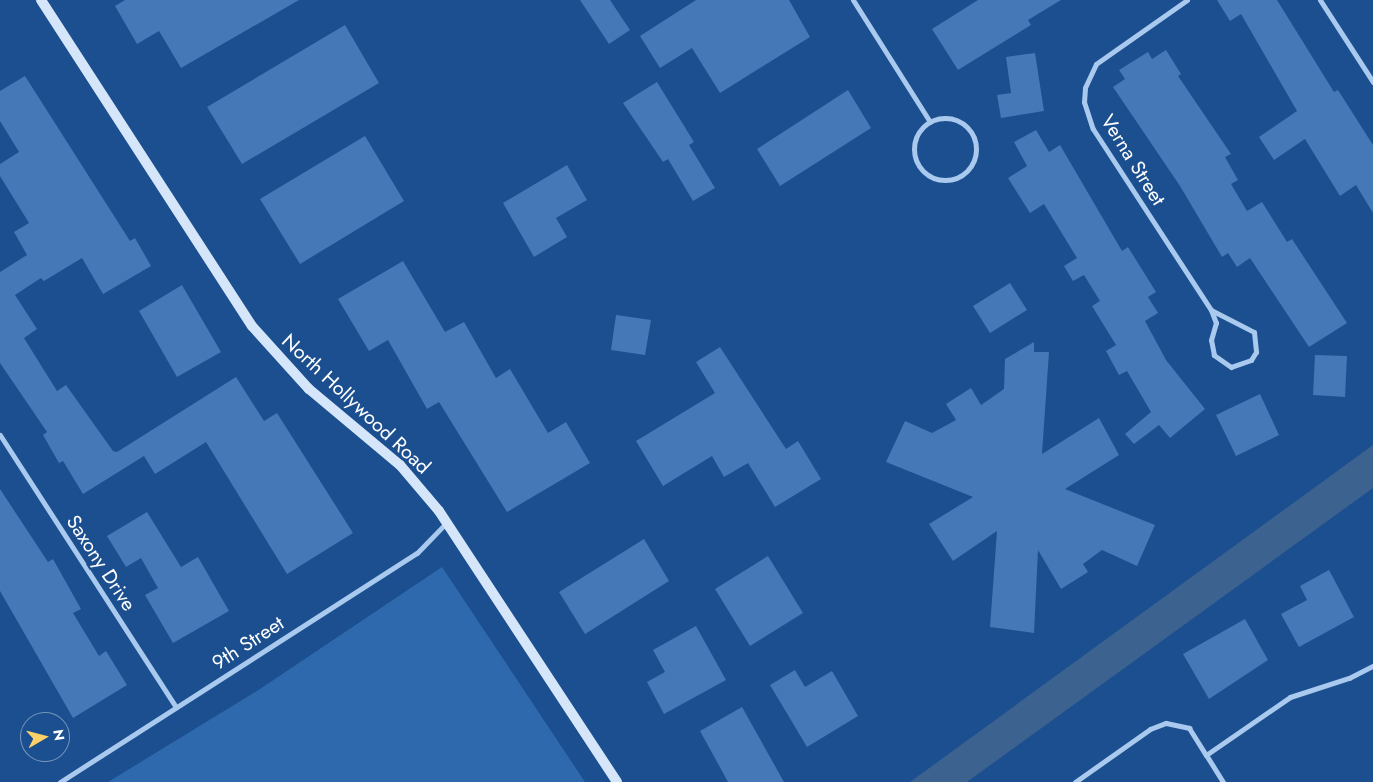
<!DOCTYPE html>
<html>
<head>
<meta charset="utf-8">
<style>
	body { margin:0 }
	#map { position:relative; width:1373px; height:782px; overflow:hidden; background:#1b4f8f; font-family:Jost,sans-serif }
	div>[style] { position:absolute }
	[style*='--x'] { left:calc(var(--x)*1px); top:calc(var(--y)*1px); width:calc(var(--w)*1px); rotate:calc(var(--a)*1deg) }
	.green>* { inset:0; background:#2e69ad }
	.water>* { inset:0; background:#3c6290 }
	.building>* { inset:0; background:#4478b7 }
	.minor>* { height:5px; margin:-2.5px; padding:0 2.5px; transform-origin:2.5px; border-radius:2.5px; background:#a9c9ee }
	.minor>.ring { margin:-2.5px; padding:0; box-sizing:content-box; background:none; border:5px solid #a9c9ee; border-radius:50% }
	.secondary>* { height:10px; margin:-5px; padding:0 5px; transform-origin:5px; border-radius:5px; background:#d6e6fa }
	span { translate:-50% -50%; white-space:nowrap; text-align:center; line-height:1.15; -webkit-text-stroke:4.5px #1b4f8f; paint-order:stroke }
	.street-label { font-size:20px; color:#fff }
	.north { position:absolute; left:20px; top:712px; width:50px; height:50px; box-sizing:border-box; background:#1b4f8f; border:1px solid #7695bc; border-radius:50%; rotate:82deg; font-size:14px; font-weight:700; line-height:20px; text-align:center; color:#fff }
	.north::after { content:''; display:block; margin:auto; width:18px; height:22px; background:#ffd166; clip-path:polygon(50% 0,100% 100%,50% 72%,0 100%) }
</style>
</head>
<body>
<div id="map">
	<div class="green">
		<i style="clip-path:polygon(442px 567px,585px 782px,108px 782px,260px 689px)"></i>
	</div>
	<div class="water">
		<i style="clip-path:polygon(1373px 445px,1373px 488px,967px 782px,910px 782px)"></i>
	</div>
	<div class="building">
		<i style="clip-path:polygon(125px 0,299px 0,181px 68px,159px 31px,137px 44px,115px 6px)"></i>
		<i style="clip-path:polygon(580px 0,610px 0,630px 30px,609px 44px)"></i>
		<i style="clip-path:polygon(696px 0,789px 0,810px 37px,720px 93px,692px 48px,660px 68px,640px 36px)"></i>
		<i style="clip-path:polygon(978px 0,1061px 0,1028px 20px,1031px 25px,958px 70px,932px 29px)"></i>
		<i style="clip-path:polygon(1217px 0,1277px 0,1334px 92px,1338px 90px,1373px 145px,1373px 213px,1356px 185px,1340px 196px,1305px 139px,1274px 160px,1259px 137px,1297px 111px,1241px 14px,1230px 21px)"></i>
		<i style="clip-path:polygon(345px 25px,379px 83px,242px 164px,207px 107px)"></i>
		<i style="clip-path:polygon(1166px 50px,1181px 74px,1178px 76px,1231px 154px,1225px 157px,1238px 180px,1231px 184px,1247px 211px,1262px 202px,1287px 242px,1292px 239px,1347px 323px,1309px 347px,1250px 258px,1237px 267px,1228px 253px,1222px 257px,1180px 186px,1113px 87px,1125px 79px,1119px 70px,1148px 52px,1152px 59px)"></i>
		<i style="clip-path:polygon(1035px 53px,1044px 111px,1001px 118px,997px 95px,1011px 93px,1006px 57px)"></i>
		<i style="clip-path:polygon(25px 76px,130px 241px,135px 238px,151px 266px,103px 294px,82px 258px,44px 281px,41px 278px,15px 295px,37px 329px,24px 338px,57px 391px,66px 385px,113px 451px,117px 452px,236px 377px,264px 421px,277px 413px,353px 533px,287px 574px,206px 442px,155px 474px,144px 456px,83px 494px,63px 461px,59px 463px,43px 435px,47px 432px,0 363px,0 272px,27px 255px,14px 232px,29px 223px,0 176px,0 164px,19px 152px,0 121px,0 91px)"></i>
		<i style="clip-path:polygon(657px 82px,694px 142px,689px 145px,715px 188px,693px 201px,668px 159px,663px 162px,623px 103px)"></i>
		<i style="clip-path:polygon(848px 90px,871px 128px,780px 186px,757px 149px)"></i>
		<i style="clip-path:polygon(1036px 130px,1049px 152px,1060px 145px,1122px 251px,1128px 247px,1156px 292px,1148px 297px,1158px 313px,1145px 321px,1166px 360px,1205px 409px,1170px 438px,1159px 425px,1134px 444px,1125px 434px,1151px 412px,1127px 371px,1119px 375px,1106px 351px,1116px 345px,1092px 306px,1100px 301px,1084px 275px,1073px 281px,1064px 266px,1077px 258px,1044px 204px,1030px 213px,1008px 178px,1027px 166px,1014px 142px)"></i>
		<i style="clip-path:polygon(365px 136px,404px 201px,300px 264px,260px 199px)"></i>
		<i style="clip-path:polygon(567px 165px,587px 200px,556px 218px,567px 237px,534px 257px,503px 203px)"></i>
		<i style="clip-path:polygon(403px 261px,445px 332px,464px 322px,496px 378px,510px 369px,548px 433px,566px 422px,590px 463px,507px 512px,439px 402px,427px 409px,388px 340px,369px 351px,338px 299px)"></i>
		<i style="clip-path:polygon(1010px 283px,1027px 310px,990px 333px,973px 306px)"></i>
		<i style="clip-path:polygon(182px 285px,221px 352px,177px 377px,139px 311px)"></i>
		<i style="clip-path:polygon(616px 315px,651px 320px,645px 355px,611px 350px)"></i>
		<i style="clip-path:polygon(1034px 342px,1034px 352px,1049px 352px,1042px 454px,1099px 418px,1119px 455px,1065px 489px,1155px 525px,1137px 566px,1102px 550px,1083px 564px,1088px 572px,1061px 589px,1038px 550px,1034px 633px,990px 627px,997px 531px,953px 561px,929px 524px,973px 497px,886px 462px,905px 421px,932px 433px,956px 420px,946px 404px,971px 388px,981px 405px,1004px 389px,1005px 359px)"></i>
		<i style="clip-path:polygon(720px 347px,786px 449px,798px 441px,821px 479px,775px 507px,748px 463px,724px 477px,712px 456px,663px 486px,636px 441px,715px 393px,696px 362px)"></i>
		<i style="clip-path:polygon(1315px 355px,1347px 356px,1345px 397px,1313px 395px)"></i>
		<i style="clip-path:polygon(1260px 394px,1279px 435px,1236px 456px,1216px 415px)"></i>
		<i style="clip-path:polygon(0 489px,48px 562px,53px 559px,81px 609px,73px 613px,99px 656px,106px 651px,127px 685px,73px 718px,0 591px)"></i>
		<i style="clip-path:polygon(147px 512px,181px 567px,198px 557px,229px 611px,173px 643px,145px 595px,158px 588px,141px 558px,126px 567px,107px 536px)"></i>
		<i style="clip-path:polygon(644px 539px,669px 581px,585px 634px,559px 592px)"></i>
		<i style="clip-path:polygon(768px 556px,803px 613px,750px 646px,715px 589px)"></i>
		<i style="clip-path:polygon(1329px 570px,1354px 617px,1299px 647px,1281px 614px,1307px 600px,1300px 586px)"></i>
		<i style="clip-path:polygon(1245px 619px,1268px 660px,1209px 699px,1183px 654px)"></i>
		<i style="clip-path:polygon(696px 626px,726px 680px,664px 714px,647px 682px,665px 672px,653px 650px)"></i>
		<i style="clip-path:polygon(795px 670px,805px 687px,832px 671px,858px 716px,807px 747px,770px 685px)"></i>
		<i style="clip-path:polygon(742px 707px,784px 782px,728px 782px,700px 731px)"></i>
	</div>
	<div class="minor">
		<i style="--x:853;--y:0;--w:144;--a:57.7"></i>
		<i style="--x:1187;--y:0;--w:111;--a:144.9"></i>
		<i style="--x:1096;--y:64;--w:26;--a:115"></i>
		<i style="--x:1085;--y:88;--w:14;--a:94"></i>
		<i style="--x:1084;--y:102;--w:28;--a:72"></i>
		<i style="--x:1093;--y:129;--w:216;--a:56.9"></i>
		<i style="--x:1320;--y:0;--w:98;--a:57.1"></i>
		<i class="ring" style="left:914px;top:118px;width:57px;height:57px"></i>
		<i style="--x:1211;--y:310;--w:48;--a:27.1"></i>
		<i style="--x:1254;--y:332;--w:20;--a:84"></i>
		<i style="--x:1256;--y:352;--w:9;--a:122"></i>
		<i style="--x:1251;--y:360;--w:21;--a:161"></i>
		<i style="--x:1231;--y:367;--w:21;--a:-145"></i>
		<i style="--x:1214;--y:355;--w:15;--a:-101"></i>
		<i style="--x:1211;--y:340;--w:18;--a:-74"></i>
		<i style="--x:1216;--y:323;--w:14;--a:-111"></i>
		<i style="--x:0;--y:435;--w:324;--a:57.1"></i>
		<i style="--x:60;--y:782;--w:424;--a:-32.7"></i>
		<i style="--x:417;--y:553;--w:43;--a:-45.9"></i>
		<i style="--x:1075;--y:782;--w:92;--a:-35.2"></i>
		<i style="--x:1150;--y:729;--w:17;--a:-21"></i>
		<i style="--x:1166;--y:723;--w:24;--a:12"></i>
		<i style="--x:1189;--y:728;--w:32;--a:58"></i>
		<i style="--x:1223;--y:782;--w:32;--a:-122"></i>
		<i style="--x:1206;--y:755;--w:102;--a:-34.6"></i>
		<i style="--x:1290;--y:697;--w:62;--a:-17.9"></i>
		<i style="--x:1349;--y:678;--w:27;--a:-27"></i>
	</div>
	<div class="secondary">
		<i style="--x:41;--y:0;--w:388;--a:57.1"></i>
		<i style="--x:252;--y:326;--w:85;--a:47.9"></i>
		<i style="--x:309;--y:389;--w:119;--a:39.9"></i>
		<i style="--x:400;--y:465;--w:60;--a:49.7"></i>
		<i style="--x:439;--y:511;--w:324;--a:56.7"></i>
	</div>
	<div class="street-label">
		<span style="left:1133px;top:160px;rotate:58deg">Verna Street</span>
		<span style="left:356px;top:404px;rotate:43deg">North Hollywood Road</span>
		<span style="left:101px;top:563px;rotate:57deg">Saxony Drive</span>
		<span style="left:248px;top:643px;rotate:-33deg">9th Street</span>
	</div>
	<div class="north">N</div>
</div>
</body>
</html>
